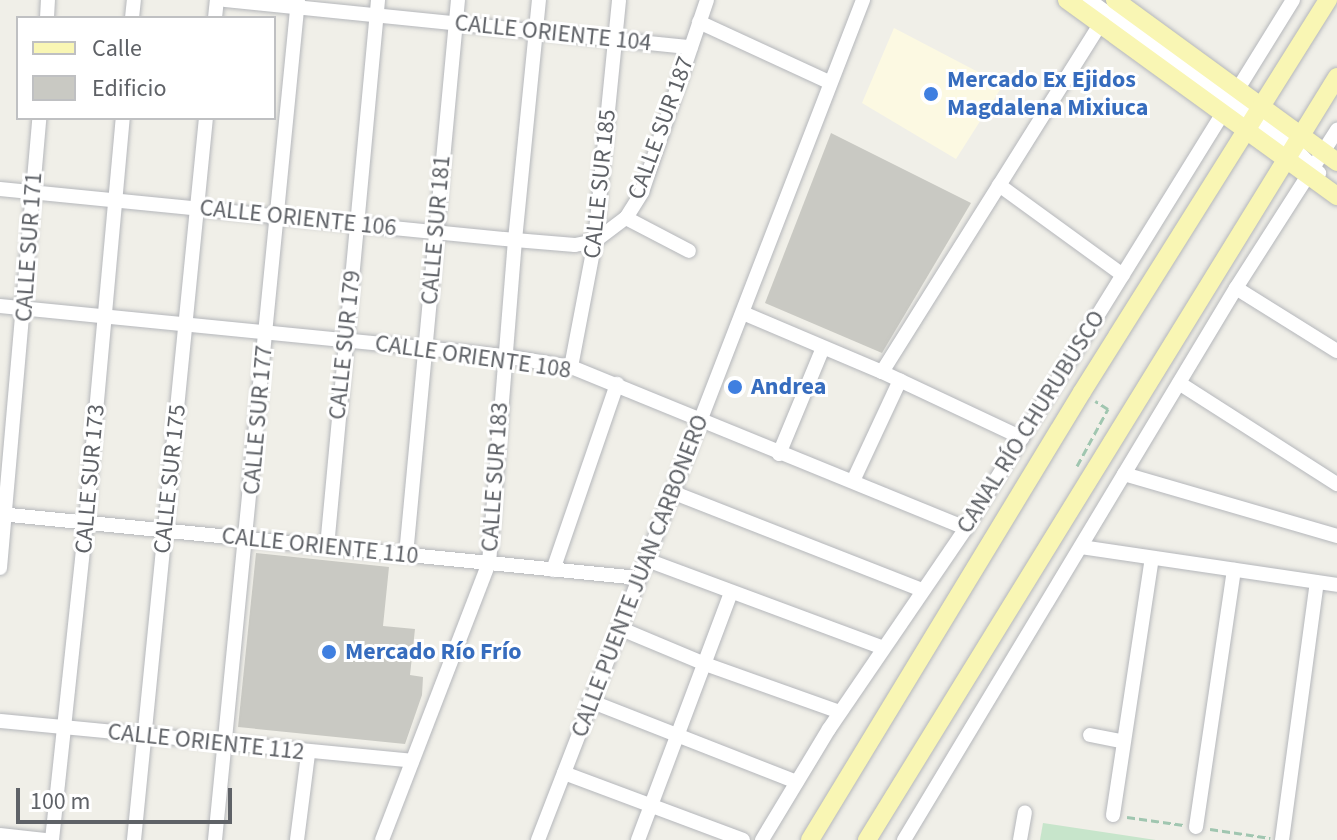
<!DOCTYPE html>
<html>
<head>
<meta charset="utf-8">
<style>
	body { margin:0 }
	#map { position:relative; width:1337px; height:840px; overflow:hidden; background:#f0efe8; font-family:"Source Sans 3",sans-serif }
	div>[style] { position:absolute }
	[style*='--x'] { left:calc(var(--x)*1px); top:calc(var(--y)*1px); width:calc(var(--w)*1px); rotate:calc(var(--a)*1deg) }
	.commercial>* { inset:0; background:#fcf9e2 }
	.green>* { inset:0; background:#c7e5cb }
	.building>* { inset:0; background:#c9c9c3 }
	.path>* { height:3px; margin-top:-1.5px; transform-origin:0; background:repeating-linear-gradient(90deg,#a0c6b0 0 8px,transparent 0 12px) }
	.roads { filter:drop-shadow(0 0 2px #b5b7bb) drop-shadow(0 0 2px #b5b7bb) }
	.minor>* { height:14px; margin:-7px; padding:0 7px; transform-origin:7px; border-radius:7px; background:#fff }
	.major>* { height:18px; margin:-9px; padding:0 9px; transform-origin:9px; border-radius:9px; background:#f9f6b4 }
	.dots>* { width:22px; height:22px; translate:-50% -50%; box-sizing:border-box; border:4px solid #fff; border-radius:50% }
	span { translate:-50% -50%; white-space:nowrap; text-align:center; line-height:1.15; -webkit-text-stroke:6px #fff; paint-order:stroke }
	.street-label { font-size:24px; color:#5f6267 }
	.shop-label { font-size:24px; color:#366cbe; font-weight:700 }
	.left { translate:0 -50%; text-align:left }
	.legend { position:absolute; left:16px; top:16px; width:260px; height:104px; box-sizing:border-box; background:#fff; border:2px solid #bfc0c2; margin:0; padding:10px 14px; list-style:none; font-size:24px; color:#5f6267 }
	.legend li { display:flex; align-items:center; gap:16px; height:40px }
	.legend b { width:40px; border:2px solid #bfc0c2 }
	.scale { position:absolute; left:16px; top:788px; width:216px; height:36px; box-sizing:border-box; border:4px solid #5f6267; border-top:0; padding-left:10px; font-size:24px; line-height:28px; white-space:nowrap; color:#5f6267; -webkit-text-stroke:6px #fff; paint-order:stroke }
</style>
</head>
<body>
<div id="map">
	<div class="commercial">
		<i style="clip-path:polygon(894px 28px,1003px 85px,956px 159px,862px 103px)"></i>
	</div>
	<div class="green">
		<i style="clip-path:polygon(1043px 823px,1156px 840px,1040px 840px)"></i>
	</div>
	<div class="building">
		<i style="clip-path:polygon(831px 133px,971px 203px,882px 353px,765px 303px)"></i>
		<i style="clip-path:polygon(256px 553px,389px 567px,383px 626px,415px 629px,410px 675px,423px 677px,422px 695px,405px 744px,238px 727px)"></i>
	</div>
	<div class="path">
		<i style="--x:1077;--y:466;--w:65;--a:-61.5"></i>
		<i style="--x:1108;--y:409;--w:15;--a:-148"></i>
		<i style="--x:1127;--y:817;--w:57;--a:8.1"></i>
		<i style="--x:1210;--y:829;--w:61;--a:8.5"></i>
	</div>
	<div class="roads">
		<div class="minor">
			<i style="--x:225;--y:0;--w:468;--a:5.8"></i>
			<i style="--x:1089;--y:0;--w:251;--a:35.8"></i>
			<i style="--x:1293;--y:147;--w:37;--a:45"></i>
			<i style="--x:47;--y:18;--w:18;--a:-87"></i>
			<i style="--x:132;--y:18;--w:18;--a:-84"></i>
			<i style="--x:215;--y:18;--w:18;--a:-84"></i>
			<i style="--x:699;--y:22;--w:143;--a:24.8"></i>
			<i style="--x:999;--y:185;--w:153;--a:36"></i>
			<i style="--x:0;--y:189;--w:518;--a:5.66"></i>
			<i style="--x:515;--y:240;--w:60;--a:4.8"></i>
			<i style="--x:575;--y:245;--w:20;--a:-11"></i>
			<i style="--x:595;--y:241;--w:39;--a:-37"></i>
			<i style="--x:626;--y:218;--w:31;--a:-58"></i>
			<i style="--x:642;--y:192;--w:203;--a:-71.3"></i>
			<i style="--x:626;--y:218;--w:71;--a:27.6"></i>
			<i style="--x:1236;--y:288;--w:119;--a:32"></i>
			<i style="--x:0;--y:306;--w:506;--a:5.67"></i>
			<i style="--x:504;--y:356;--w:68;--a:9.3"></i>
			<i style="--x:571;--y:367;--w:427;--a:22.2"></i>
			<i style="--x:743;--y:313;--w:151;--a:23"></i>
			<i style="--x:882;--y:372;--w:155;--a:25.2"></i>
			<i style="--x:571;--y:367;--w:128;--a:-79.2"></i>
			<i style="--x:595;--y:241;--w:242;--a:-84.3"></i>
			<i style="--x:882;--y:372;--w:411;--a:-57.9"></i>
			<i style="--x:1179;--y:383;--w:188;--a:32.6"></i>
			<i style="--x:779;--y:454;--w:115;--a:-67.5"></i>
			<i style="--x:1124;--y:474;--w:222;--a:16.2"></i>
			<i style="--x:853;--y:481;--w:111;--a:-65"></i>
			<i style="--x:672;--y:492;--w:269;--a:21.4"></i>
			<i style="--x:0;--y:514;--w:642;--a:5.72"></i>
			<i style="--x:327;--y:547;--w:549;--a:-84.67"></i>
			<i style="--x:1081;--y:547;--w:259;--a:8.4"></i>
			<i style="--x:406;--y:555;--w:557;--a:-84.65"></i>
			<i style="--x:647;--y:560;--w:252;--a:20.4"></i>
			<i style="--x:0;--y:568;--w:452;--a:-85"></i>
			<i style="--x:553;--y:570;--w:197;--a:-71"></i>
			<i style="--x:619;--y:628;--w:93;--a:22.7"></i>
			<i style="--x:705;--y:664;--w:143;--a:19.6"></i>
			<i style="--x:590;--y:701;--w:222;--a:21.4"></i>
			<i style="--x:0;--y:721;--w:414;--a:5.5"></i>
			<i style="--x:1090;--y:735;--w:33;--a:11"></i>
			<i style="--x:564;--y:773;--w:191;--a:20.5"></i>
			<i style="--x:1113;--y:815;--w:260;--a:-81.4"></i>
			<i style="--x:1196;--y:827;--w:260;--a:-81.6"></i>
			<i style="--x:0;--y:835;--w:45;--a:6.3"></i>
			<i style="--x:52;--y:840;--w:320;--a:-83.9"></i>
			<i style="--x:86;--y:522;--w:406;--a:-84.8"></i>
			<i style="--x:134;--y:840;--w:726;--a:-84.31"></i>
			<i style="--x:215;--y:840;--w:844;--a:-84.36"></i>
			<i style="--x:297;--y:840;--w:87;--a:-82.7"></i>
			<i style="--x:382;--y:840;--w:297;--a:-68.9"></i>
			<i style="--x:489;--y:563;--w:324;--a:-85.4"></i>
			<i style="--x:515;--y:240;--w:241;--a:-84.3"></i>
			<i style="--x:538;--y:840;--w:901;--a:-68.85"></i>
			<i style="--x:638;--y:840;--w:264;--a:-69.4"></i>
			<i style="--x:762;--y:840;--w:130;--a:-58.9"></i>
			<i style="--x:829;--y:729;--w:243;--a:-55.7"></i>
			<i style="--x:966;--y:528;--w:621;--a:-58.23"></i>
			<i style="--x:904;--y:840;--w:644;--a:-58.98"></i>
			<i style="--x:1236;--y:288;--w:188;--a:-57.4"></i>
			<i style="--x:1020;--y:840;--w:28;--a:-80"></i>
			<i style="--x:1282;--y:840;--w:260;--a:-82.3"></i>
		</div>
		<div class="major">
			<i style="--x:1067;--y:0;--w:334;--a:36"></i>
			<i style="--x:1115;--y:0;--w:275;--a:36.1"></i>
			<i style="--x:810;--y:840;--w:524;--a:-58.74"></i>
			<i style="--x:1082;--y:392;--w:463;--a:-57.9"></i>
			<i style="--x:867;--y:840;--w:896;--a:-58.37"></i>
		</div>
	</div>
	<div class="dots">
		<i style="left:931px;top:94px;background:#3f7fe0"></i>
		<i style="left:735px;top:387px;background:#3f7fe0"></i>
		<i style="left:329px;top:652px;background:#3f7fe0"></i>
	</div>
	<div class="street-label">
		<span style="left:553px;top:33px;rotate:6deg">CALLE ORIENTE 104</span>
		<span style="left:661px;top:128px;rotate:-70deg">CALLE SUR 187</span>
		<span style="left:600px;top:184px;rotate:-84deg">CALLE SUR 185</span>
		<span style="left:298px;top:218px;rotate:6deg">CALLE ORIENTE 106</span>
		<span style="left:436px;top:230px;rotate:-85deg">CALLE SUR 181</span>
		<span style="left:29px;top:247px;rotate:-86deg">CALLE SUR 171</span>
		<span style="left:345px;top:345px;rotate:-84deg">CALLE SUR 179</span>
		<span style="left:473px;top:357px;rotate:8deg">CALLE ORIENTE 108</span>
		<span style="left:258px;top:420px;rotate:-85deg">CALLE SUR 177</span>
		<span style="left:1031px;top:422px;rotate:-58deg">CANAL RÍO CHURUBUSCO</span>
		<span style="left:495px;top:477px;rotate:-86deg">CALLE SUR 183</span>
		<span style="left:90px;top:479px;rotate:-85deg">CALLE SUR 173</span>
		<span style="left:170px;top:479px;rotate:-84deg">CALLE SUR 175</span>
		<span style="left:320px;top:546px;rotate:6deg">CALLE ORIENTE 110</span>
		<span style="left:640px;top:576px;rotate:-69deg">CALLE PUENTE JUAN CARBONERO</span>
		<span style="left:206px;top:742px;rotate:6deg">CALLE ORIENTE 112</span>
	</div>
	<div class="shop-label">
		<span class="left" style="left:947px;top:94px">Mercado Ex Ejidos<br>Magdalena Mixiuca</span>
		<span class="left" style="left:751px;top:387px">Andrea</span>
		<span class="left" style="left:345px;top:652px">Mercado Río Frío</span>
	</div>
	<ul class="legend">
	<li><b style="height:10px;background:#f9f6b4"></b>Calle</li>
	<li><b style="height:22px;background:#c9c9c3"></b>Edificio</li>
	</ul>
	<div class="scale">100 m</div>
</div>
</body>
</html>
